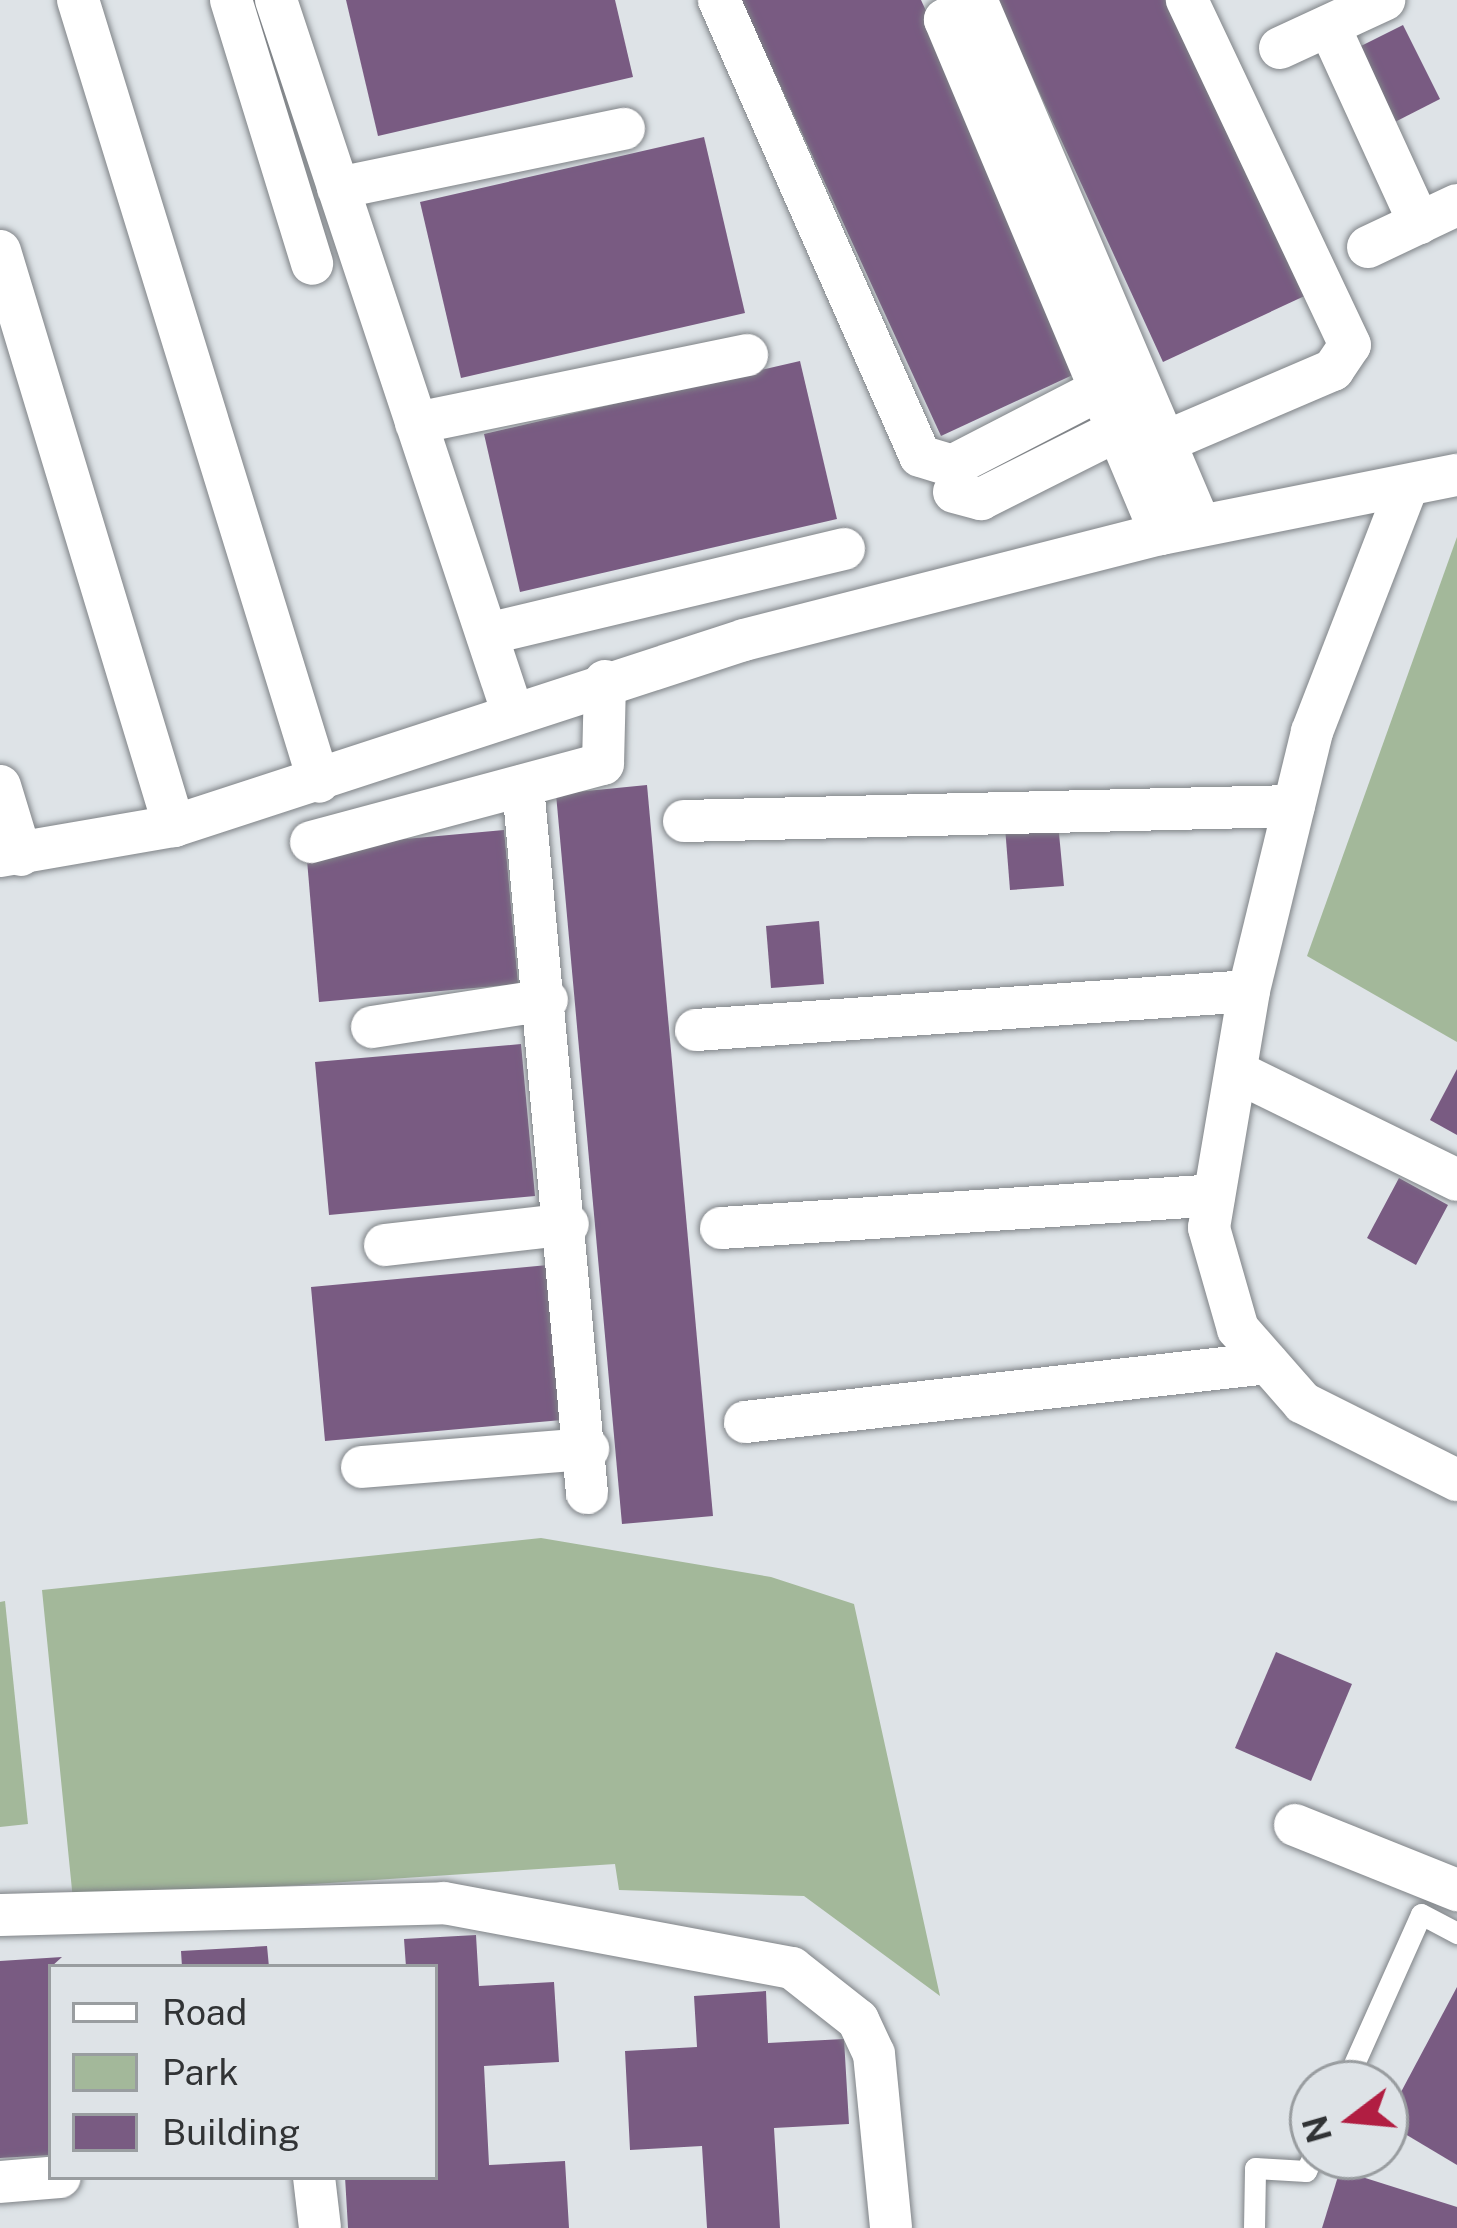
<!DOCTYPE html>
<html>
<head>
<meta charset="utf-8">
<style>
	body { margin:0 }
	#map { position:relative; width:1457px; height:2228px; overflow:hidden; background:#dee3e7; font-family:"Public Sans",sans-serif }
	div>[style] { position:absolute }
	[style*='--x'] { left:calc(var(--x)*1px); top:calc(var(--y)*1px); width:calc(var(--w)*1px); rotate:calc(var(--a)*1deg) }
	.green>* { inset:0; background:#a3b89a }
	.building>* { inset:0; background:#795b82 }
	.roads { filter:drop-shadow(0 0 3px #7f8387) drop-shadow(0 0 3px #7f8387) }
	.service>* { height:21px; margin:-10.5px; padding:0 10.5px; transform-origin:10.5px; border-radius:10.5px; background:#fff }
	.minor>* { height:42px; margin:-21px; padding:0 21px; transform-origin:21px; border-radius:21px; background:#fff }
	span { translate:-50% -50%; white-space:nowrap; text-align:center; line-height:1.15; -webkit-text-stroke:12px #dee3e7; paint-order:stroke }
	.legend { position:absolute; left:48px; top:1964px; width:390px; height:216px; box-sizing:border-box; background:#dee3e7; border:3px solid #999da0; margin:0; padding:15px 21px; list-style:none; font-size:36px; color:#313335 }
	.legend li { display:flex; align-items:center; gap:24px; height:60px }
	.legend b { width:60px; border:3px solid #999da0 }
	.north { position:absolute; left:1289px; top:2060px; width:120px; height:120px; box-sizing:border-box; background:#dee3e7; border:3px solid #999da0; border-radius:50%; rotate:254deg; font-size:33px; font-weight:700; line-height:48px; text-align:center; color:#313335 }
	.north::after { content:''; display:block; margin:auto; width:42px; height:54px; background:#b11e42; clip-path:polygon(50% 0,100% 100%,50% 72%,0 100%) }
</style>
</head>
<body>
<div id="map">
	<div class="green">
		<i style="clip-path:polygon(1457px 537px,1457px 1042px,1307px 956px)"></i>
		<i style="clip-path:polygon(541px 1538px,771px 1577px,854px 1604px,940px 1996px,804px 1896px,619px 1890px,615px 1864px,73px 1900px,42px 1590px)"></i>
		<i style="clip-path:polygon(5px 1601px,28px 1824px,0 1827px,0 1602px)"></i>
	</div>
	<div class="building">
		<i style="clip-path:polygon(346px 0,615px 0,633px 77px,378px 136px)"></i>
		<i style="clip-path:polygon(741px 0,921px 0,1090px 367px,941px 436px)"></i>
		<i style="clip-path:polygon(997px 0,1177px 0,1311px 293px,1163px 362px)"></i>
		<i style="clip-path:polygon(1403px 25px,1440px 99px,1389px 125px,1351px 51px)"></i>
		<i style="clip-path:polygon(704px 137px,745px 313px,461px 378px,420px 202px)"></i>
		<i style="clip-path:polygon(800px 361px,837px 519px,520px 592px,484px 434px)"></i>
		<i style="clip-path:polygon(647px 785px,713px 1516px,622px 1524px,556px 794px)"></i>
		<i style="clip-path:polygon(1058px 823px,1064px 886px,1010px 890px,1005px 827px)"></i>
		<i style="clip-path:polygon(504px 830px,518px 984px,319px 1002px,306px 848px)"></i>
		<i style="clip-path:polygon(819px 921px,824px 984px,771px 988px,766px 926px)"></i>
		<i style="clip-path:polygon(521px 1044px,535px 1196px,329px 1215px,315px 1062px)"></i>
		<i style="clip-path:polygon(1457px 1069px,1457px 1135px,1430px 1120px)"></i>
		<i style="clip-path:polygon(1399px 1178px,1448px 1205px,1416px 1265px,1367px 1238px)"></i>
		<i style="clip-path:polygon(548px 1265px,562px 1420px,325px 1441px,311px 1287px)"></i>
		<i style="clip-path:polygon(1276px 1652px,1352px 1684px,1311px 1781px,1235px 1748px)"></i>
		<i style="clip-path:polygon(476px 1935px,479px 1986px,554px 1982px,559px 2062px,484px 2066px,489px 2165px,565px 2161px,569px 2228px,348px 2228px,345px 2177px,435px 2177px,435px 1967px,406px 1967px,404px 1939px)"></i>
		<i style="clip-path:polygon(267px 1946px,269px 1967px,182px 1967px,181px 1951px)"></i>
		<i style="clip-path:polygon(62px 1957px,51px 1967px,51px 2155px,0 2158px,0 1961px)"></i>
		<i style="clip-path:polygon(1457px 1987px,1457px 2165px,1385px 2122px)"></i>
		<i style="clip-path:polygon(766px 1991px,768px 2043px,844px 2039px,849px 2124px,774px 2128px,780px 2228px,707px 2228px,702px 2146px,630px 2150px,625px 2051px,697px 2047px,694px 1996px)"></i>
		<i style="clip-path:polygon(1340px 2170px,1457px 2207px,1457px 2228px,1322px 2228px)"></i>
	</div>
	<div class="roads">
		<div class="service">
			<i style="--x:1345;--y:2084;--w:186;--a:-65.9"></i>
			<i style="--x:1421;--y:1914;--w:41;--a:27.8"></i>
			<i style="--x:1254;--y:2228;--w:60;--a:-89"></i>
			<i style="--x:1255;--y:2168;--w:51;--a:3.4"></i>
			<i style="--x:1306;--y:2171;--w:17;--a:-65"></i>
		</div>
		<div class="minor">
			<i style="--x:78;--y:0;--w:818;--a:72.87"></i>
			<i style="--x:231;--y:0;--w:276;--a:72.9"></i>
			<i style="--x:276;--y:0;--w:752;--a:71.64"></i>
			<i style="--x:719;--y:0;--w:498;--a:66.2"></i>
			<i style="--x:920;--y:456;--w:34;--a:17"></i>
			<i style="--x:952;--y:466;--w:198;--a:-27.3"></i>
			<i style="--x:1329;--y:26;--w:217;--a:65.4"></i>
			<i style="--x:1280;--y:48;--w:115;--a:-24.8"></i>
			<i style="--x:338;--y:188;--w:292;--a:-11.7"></i>
			<i style="--x:1368;--y:247;--w:98;--a:-25.3"></i>
			<i style="--x:0;--y:251;--w:601;--a:73.16"></i>
			<i style="--x:416;--y:423;--w:338;--a:-11.6"></i>
			<i style="--x:1167;--y:441;--w:181;--a:-23.2"></i>
			<i style="--x:1333;--y:370;--w:30;--a:-56"></i>
			<i style="--x:1350;--y:345;--w:382;--a:-115.3"></i>
			<i style="--x:954;--y:492;--w:28;--a:15"></i>
			<i style="--x:981;--y:499;--w:156;--a:-26.7"></i>
			<i style="--x:1405;--y:492;--w:257;--a:111.2"></i>
			<i style="--x:1312;--y:732;--w:267;--a:103.7"></i>
			<i style="--x:1249;--y:991;--w:240;--a:99.6"></i>
			<i style="--x:1209;--y:1228;--w:105;--a:74"></i>
			<i style="--x:1238;--y:1329;--w:98;--a:48.7"></i>
			<i style="--x:1303;--y:1403;--w:172;--a:26.6"></i>
			<i style="--x:1161;--y:534;--w:558;--a:-112.79"></i>
			<i style="--x:945;--y:20;--w:37;--a:-26"></i>
			<i style="--x:978;--y:4;--w:566;--a:66.92"></i>
			<i style="--x:487;--y:634;--w:367;--a:-13.4"></i>
			<i style="--x:0;--y:786;--w:72;--a:73.1"></i>
			<i style="--x:523;--y:786;--w:710;--a:84.83"></i>
			<i style="--x:684;--y:821;--w:610;--a:-1.41"></i>
			<i style="--x:311;--y:842;--w:302;--a:-15"></i>
			<i style="--x:603;--y:764;--w:83;--a:-88.6"></i>
			<i style="--x:0;--y:856;--w:177;--a:-9.8"></i>
			<i style="--x:174;--y:826;--w:600;--a:-18.07"></i>
			<i style="--x:744;--y:640;--w:430;--a:-14.3"></i>
			<i style="--x:1161;--y:534;--w:302;--a:-11.3"></i>
			<i style="--x:372;--y:1027;--w:177;--a:-8.8"></i>
			<i style="--x:696;--y:1030;--w:554;--a:-4.03"></i>
			<i style="--x:1237;--y:1072;--w:245;--a:26.1"></i>
			<i style="--x:721;--y:1228;--w:494;--a:-3.8"></i>
			<i style="--x:385;--y:1245;--w:184;--a:-6.5"></i>
			<i style="--x:745;--y:1422;--w:526;--a:-6.44"></i>
			<i style="--x:362;--y:1467;--w:227;--a:-4.6"></i>
			<i style="--x:1295;--y:1825;--w:175;--a:21.9"></i>
			<i style="--x:0;--y:1915;--w:444;--a:-1.5"></i>
			<i style="--x:444;--y:1903;--w:354;--a:10.6"></i>
			<i style="--x:792;--y:1968;--w:84;--a:38.2"></i>
			<i style="--x:858;--y:2020;--w:38;--a:65"></i>
			<i style="--x:874;--y:2054;--w:175;--a:84.4"></i>
			<i style="--x:314;--y:2177;--w:51;--a:83.3"></i>
			<i style="--x:0;--y:2182;--w:60;--a:-4.8"></i>
		</div>
	</div>
	<ul class="legend">
	<li><b style="height:15px;background:#fff"></b>Road</li>
	<li><b style="height:33px;background:#a3b89a"></b>Park</li>
	<li><b style="height:33px;background:#795b82"></b>Building</li>
	</ul>
	<div class="north">N</div>
</div>
</body>
</html>
